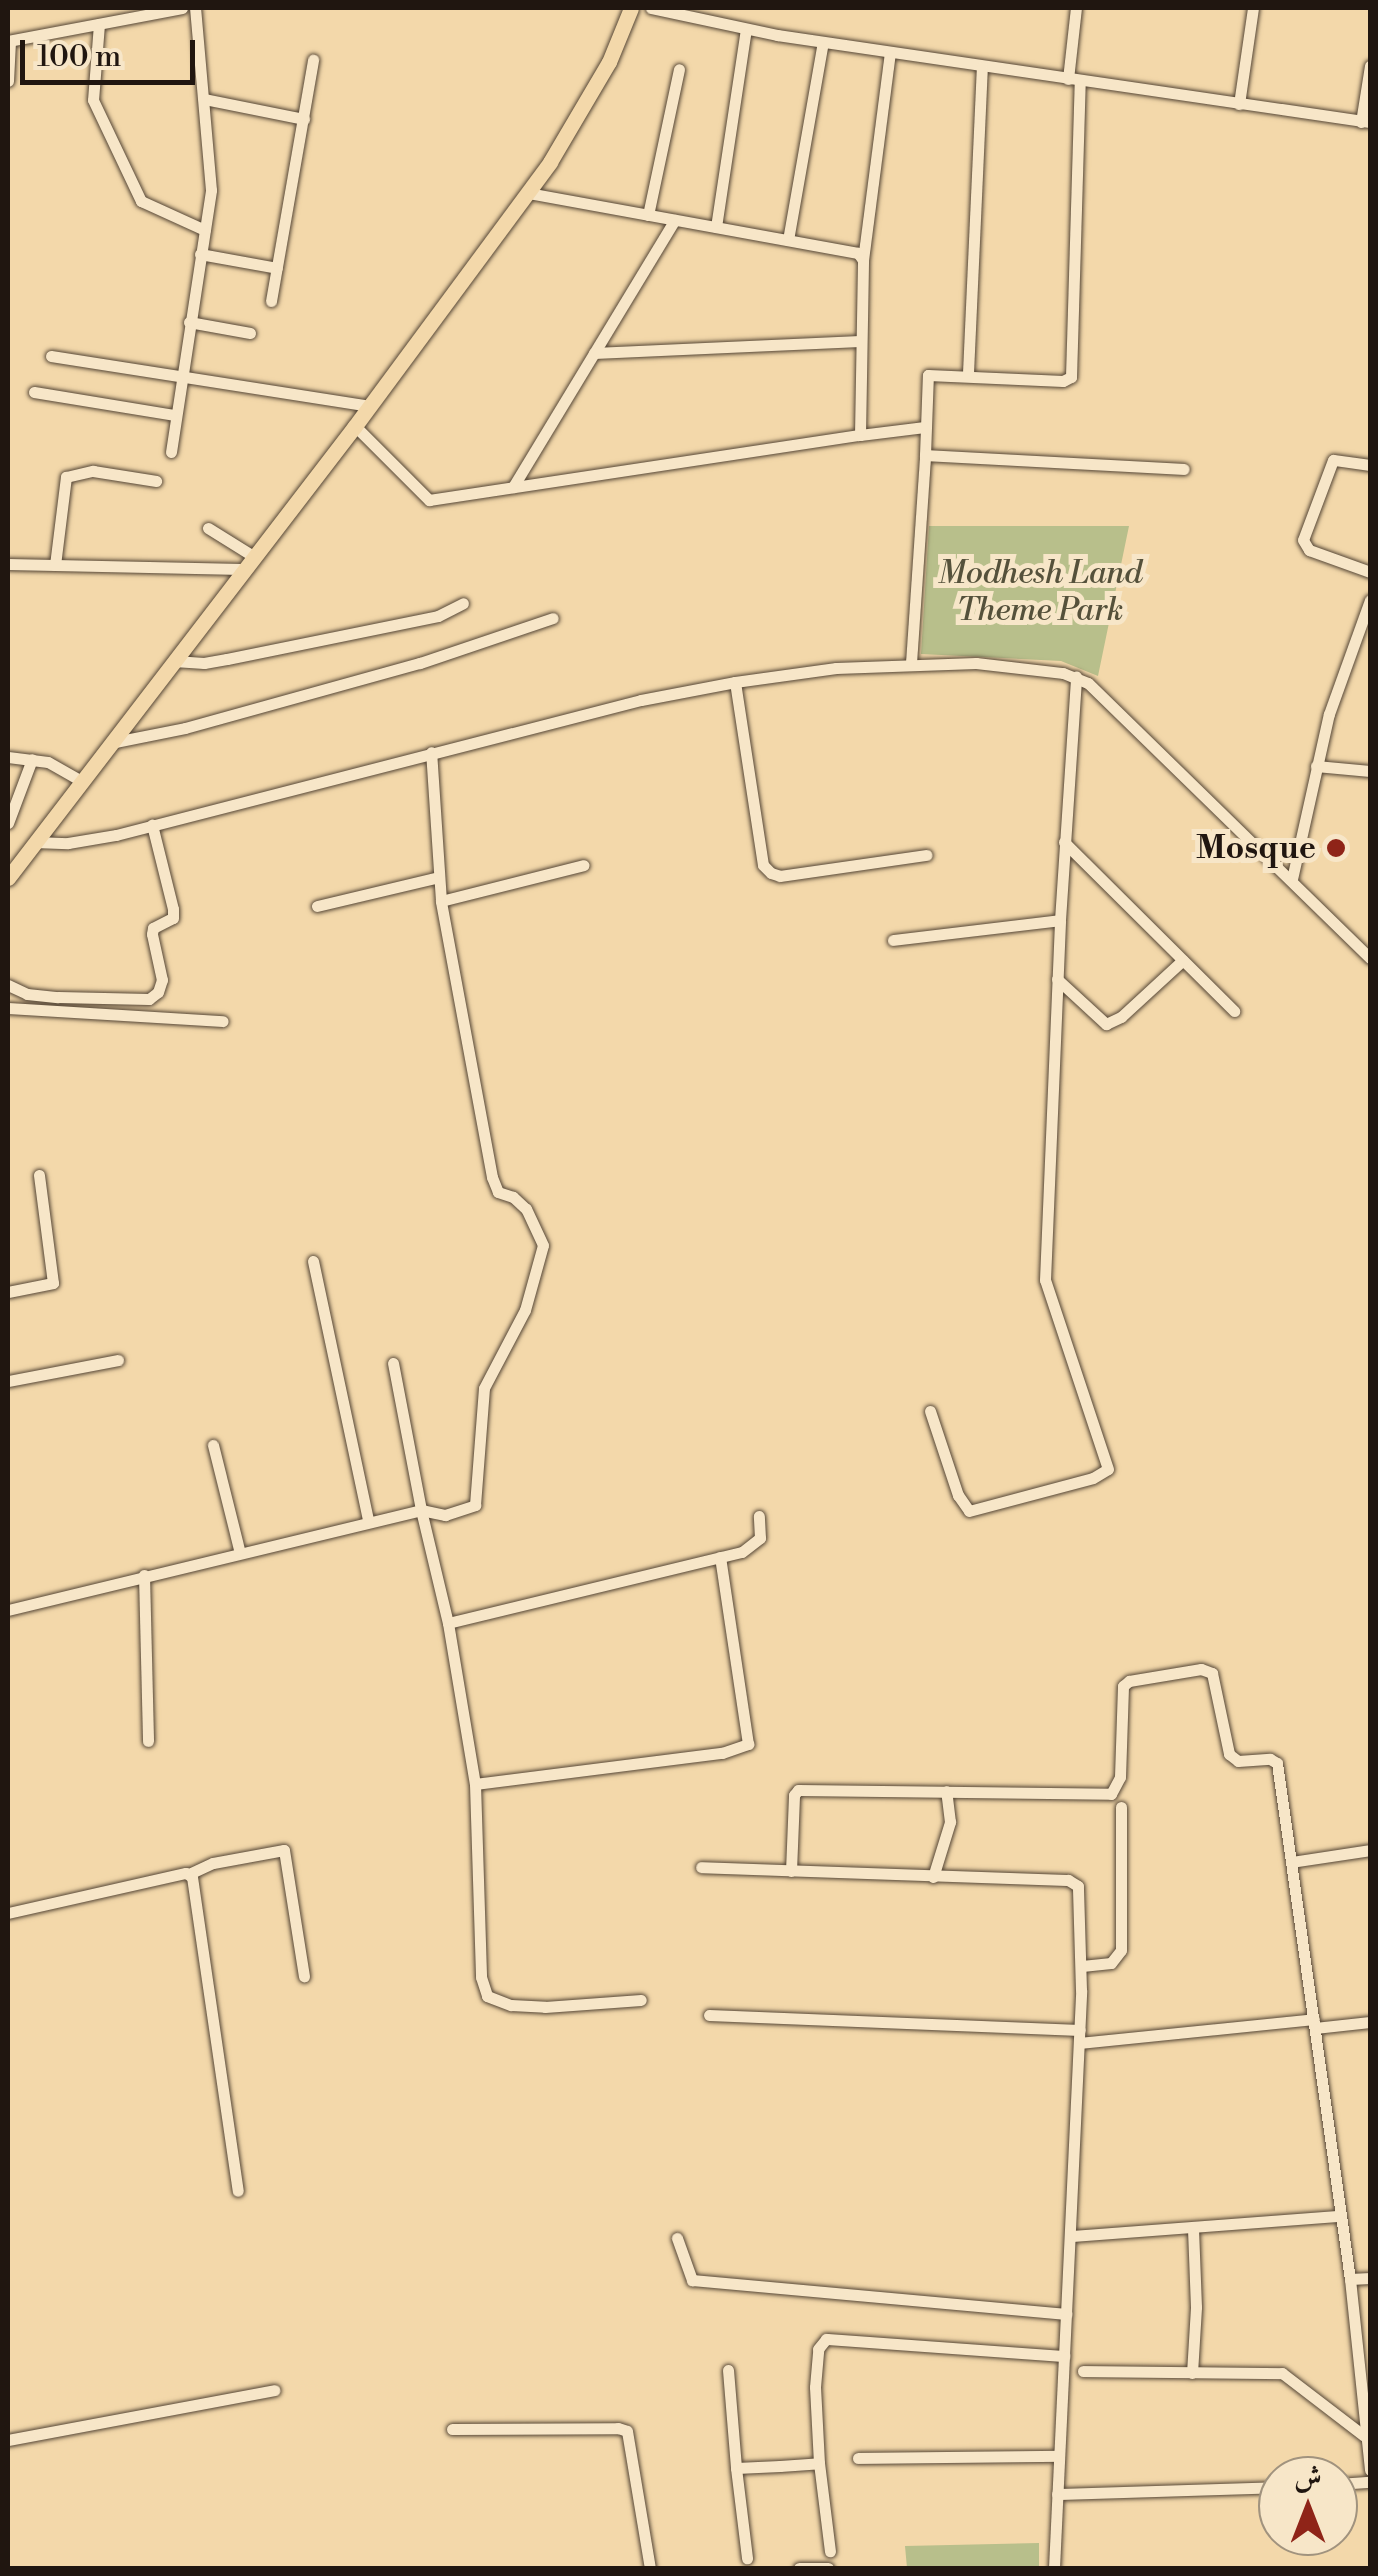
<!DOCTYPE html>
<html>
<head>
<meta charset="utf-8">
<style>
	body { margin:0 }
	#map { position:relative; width:1378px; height:2576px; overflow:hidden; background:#f3d8aa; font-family:"Libre Bodoni",Amiri,serif }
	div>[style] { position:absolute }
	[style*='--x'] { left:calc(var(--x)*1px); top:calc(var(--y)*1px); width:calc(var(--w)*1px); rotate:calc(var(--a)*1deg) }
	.green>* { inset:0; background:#b8bf8b }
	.roads { filter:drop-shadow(0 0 2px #554636) drop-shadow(0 0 2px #554636) }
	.minor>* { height:11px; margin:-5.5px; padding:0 5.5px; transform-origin:5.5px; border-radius:5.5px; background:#f7e6c8 }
	.major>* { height:15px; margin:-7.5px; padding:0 7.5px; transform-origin:7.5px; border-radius:7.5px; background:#f3d8aa }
	.dots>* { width:28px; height:28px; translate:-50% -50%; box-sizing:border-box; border:5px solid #f7e6c8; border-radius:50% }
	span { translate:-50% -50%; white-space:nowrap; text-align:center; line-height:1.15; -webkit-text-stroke:10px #f7e6c8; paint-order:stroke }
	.park-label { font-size:32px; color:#55513b; font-style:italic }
	.poi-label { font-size:32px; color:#201610; font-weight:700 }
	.right { translate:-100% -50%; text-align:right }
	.frame { position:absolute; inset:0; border:10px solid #201610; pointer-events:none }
	.north { position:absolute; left:1258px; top:2456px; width:100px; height:100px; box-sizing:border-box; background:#f7e6c8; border:2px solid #a1937e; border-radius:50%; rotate:0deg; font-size:28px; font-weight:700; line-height:40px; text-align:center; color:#201610 }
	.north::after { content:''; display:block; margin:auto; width:35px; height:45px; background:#8f2418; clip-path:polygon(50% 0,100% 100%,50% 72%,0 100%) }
	.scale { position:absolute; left:20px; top:40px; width:175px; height:45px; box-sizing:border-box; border:5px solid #201610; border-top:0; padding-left:12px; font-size:30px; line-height:35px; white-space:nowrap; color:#201610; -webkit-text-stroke:8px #f7e6c8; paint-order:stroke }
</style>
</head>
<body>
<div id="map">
	<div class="green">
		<i style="clip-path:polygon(929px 526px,1129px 526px,1098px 676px,1061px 661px,921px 654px)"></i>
		<i style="clip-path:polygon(1039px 2543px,1039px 2568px,907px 2568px,905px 2546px)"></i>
	</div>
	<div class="roads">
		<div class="minor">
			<i style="--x:651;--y:8;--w:129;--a:12.1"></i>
			<i style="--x:777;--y:35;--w:599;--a:8.35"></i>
			<i style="--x:99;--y:24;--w:76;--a:94.5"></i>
			<i style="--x:93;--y:100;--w:112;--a:64.6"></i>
			<i style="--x:141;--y:201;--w:70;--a:24.4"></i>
			<i style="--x:8;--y:41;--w:177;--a:-10.7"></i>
			<i style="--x:1068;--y:79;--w:71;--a:-83.6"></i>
			<i style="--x:8;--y:81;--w:40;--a:-87.1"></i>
			<i style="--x:204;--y:99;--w:102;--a:11.3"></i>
			<i style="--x:1239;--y:104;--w:97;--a:-81.7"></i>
			<i style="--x:1361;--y:122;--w:57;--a:-80.9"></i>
			<i style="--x:648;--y:215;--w:149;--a:-78"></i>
			<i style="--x:716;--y:227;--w:200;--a:-81.4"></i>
			<i style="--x:788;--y:240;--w:201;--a:-80"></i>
			<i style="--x:200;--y:254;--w:78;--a:10.3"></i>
			<i style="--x:863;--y:260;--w:209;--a:-82.6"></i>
			<i style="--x:271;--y:301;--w:245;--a:-80.1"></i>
			<i style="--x:189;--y:322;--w:62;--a:10.2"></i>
			<i style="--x:594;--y:353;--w:266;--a:-2.6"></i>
			<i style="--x:51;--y:356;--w:323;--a:8.9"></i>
			<i style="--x:968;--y:373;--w:306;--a:-87.4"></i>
			<i style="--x:34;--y:392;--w:143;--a:9.3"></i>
			<i style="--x:355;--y:426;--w:105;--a:45"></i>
			<i style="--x:429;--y:500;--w:436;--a:-8.6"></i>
			<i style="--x:860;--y:435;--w:175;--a:-89"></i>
			<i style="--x:863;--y:260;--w:9;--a:-126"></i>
			<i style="--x:858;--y:253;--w:336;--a:-169.7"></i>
			<i style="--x:860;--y:435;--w:65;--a:-7"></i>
			<i style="--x:171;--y:452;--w:265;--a:-81.3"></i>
			<i style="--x:211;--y:190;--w:183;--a:-95"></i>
			<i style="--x:925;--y:455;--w:80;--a:-87.9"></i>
			<i style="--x:928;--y:375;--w:135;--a:2.5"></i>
			<i style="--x:1063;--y:381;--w:9;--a:-27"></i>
			<i style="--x:1071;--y:377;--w:297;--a:-88.3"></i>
			<i style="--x:1370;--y:465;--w:37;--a:-172"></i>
			<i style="--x:1333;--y:460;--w:85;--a:110.6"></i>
			<i style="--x:1303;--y:540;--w:12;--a:59"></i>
			<i style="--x:1309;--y:550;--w:65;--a:19.8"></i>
			<i style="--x:513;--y:487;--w:312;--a:-58.8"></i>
			<i style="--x:208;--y:528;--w:53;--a:31.9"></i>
			<i style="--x:8;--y:564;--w:234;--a:1.2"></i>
			<i style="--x:55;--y:565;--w:89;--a:-82.9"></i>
			<i style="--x:66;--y:477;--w:28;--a:-13"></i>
			<i style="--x:93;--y:471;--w:64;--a:9"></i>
			<i style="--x:174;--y:661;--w:30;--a:4"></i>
			<i style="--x:204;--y:663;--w:23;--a:-10"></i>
			<i style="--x:227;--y:659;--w:215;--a:-11.5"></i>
			<i style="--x:438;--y:616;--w:28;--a:-27"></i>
			<i style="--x:911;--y:663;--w:208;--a:-86.1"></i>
			<i style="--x:925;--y:455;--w:259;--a:3.1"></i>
			<i style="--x:735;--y:682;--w:185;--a:81.3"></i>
			<i style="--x:763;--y:865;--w:11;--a:45"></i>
			<i style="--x:771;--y:873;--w:9;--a:18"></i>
			<i style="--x:780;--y:876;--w:148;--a:-8.2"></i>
			<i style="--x:115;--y:742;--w:71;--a:-11.3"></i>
			<i style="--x:185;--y:728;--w:244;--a:-15.5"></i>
			<i style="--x:420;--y:663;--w:140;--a:-18.7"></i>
			<i style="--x:8;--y:757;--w:40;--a:7.1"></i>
			<i style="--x:48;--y:762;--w:40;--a:29.7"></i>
			<i style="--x:1316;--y:766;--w:54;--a:5.3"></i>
			<i style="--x:8;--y:823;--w:68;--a:-69.4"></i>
			<i style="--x:34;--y:842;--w:34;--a:2"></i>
			<i style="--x:68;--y:843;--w:49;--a:-9.5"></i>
			<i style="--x:116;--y:835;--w:542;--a:-14.42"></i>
			<i style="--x:641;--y:700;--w:96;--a:-10.8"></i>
			<i style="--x:735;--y:682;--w:102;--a:-7.9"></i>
			<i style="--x:836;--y:668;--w:140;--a:-2"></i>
			<i style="--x:976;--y:663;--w:88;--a:6.6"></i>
			<i style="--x:1063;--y:673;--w:27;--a:22"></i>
			<i style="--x:1088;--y:683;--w:394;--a:44.3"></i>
			<i style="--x:1064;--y:842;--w:240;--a:44.8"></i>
			<i style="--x:1292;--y:879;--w:169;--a:-77.4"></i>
			<i style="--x:1329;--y:714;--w:121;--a:-70.2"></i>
			<i style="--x:441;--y:901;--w:147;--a:-14.1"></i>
			<i style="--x:317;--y:906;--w:125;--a:-13.4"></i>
			<i style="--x:893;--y:940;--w:168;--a:-6.8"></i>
			<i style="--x:1057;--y:979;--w:67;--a:42.6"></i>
			<i style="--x:1106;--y:1024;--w:17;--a:-25"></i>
			<i style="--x:1121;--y:1017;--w:84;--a:-42.6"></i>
			<i style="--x:8;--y:985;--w:21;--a:25"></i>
			<i style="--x:27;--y:994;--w:31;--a:6"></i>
			<i style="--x:58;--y:997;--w:91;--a:1.3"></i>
			<i style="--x:149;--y:999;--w:11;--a:-38"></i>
			<i style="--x:158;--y:992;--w:13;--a:-72"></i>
			<i style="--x:162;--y:980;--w:47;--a:-102.3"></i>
			<i style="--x:152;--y:934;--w:6;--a:-81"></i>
			<i style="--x:153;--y:928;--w:22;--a:-27"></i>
			<i style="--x:173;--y:918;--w:9;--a:-90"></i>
			<i style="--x:173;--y:909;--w:87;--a:-104"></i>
			<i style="--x:8;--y:1008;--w:215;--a:3.5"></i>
			<i style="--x:313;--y:1261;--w:265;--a:78"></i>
			<i style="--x:8;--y:1292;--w:46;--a:-11.3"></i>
			<i style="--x:53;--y:1283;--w:109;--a:-97.4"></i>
			<i style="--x:393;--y:1363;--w:150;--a:79.2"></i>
			<i style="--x:421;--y:1510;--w:25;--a:12"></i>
			<i style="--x:445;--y:1515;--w:32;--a:-18"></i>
			<i style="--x:475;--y:1505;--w:117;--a:-85.6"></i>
			<i style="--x:484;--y:1388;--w:88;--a:-62.3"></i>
			<i style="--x:525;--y:1310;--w:67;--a:-74.5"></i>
			<i style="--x:543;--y:1245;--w:40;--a:-115"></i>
			<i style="--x:526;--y:1209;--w:18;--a:-137"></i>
			<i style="--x:513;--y:1197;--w:16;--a:-162"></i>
			<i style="--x:498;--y:1192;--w:16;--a:-112"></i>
			<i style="--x:492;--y:1177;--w:281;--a:-100.5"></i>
			<i style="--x:441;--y:901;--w:149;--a:-93.8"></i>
			<i style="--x:8;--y:1381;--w:112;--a:-10.8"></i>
			<i style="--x:930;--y:1411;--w:89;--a:71.6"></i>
			<i style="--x:958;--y:1495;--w:19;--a:55"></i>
			<i style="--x:969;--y:1511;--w:128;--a:-14.9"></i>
			<i style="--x:1093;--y:1478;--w:17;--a:-31"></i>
			<i style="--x:1108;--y:1469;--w:199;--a:-108.4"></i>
			<i style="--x:1045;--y:1280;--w:360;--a:-87.6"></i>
			<i style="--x:1060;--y:920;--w:244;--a:-86.2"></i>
			<i style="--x:213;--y:1445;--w:111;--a:76"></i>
			<i style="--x:144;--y:1575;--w:166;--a:88.6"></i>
			<i style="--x:8;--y:1610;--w:425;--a:-13.6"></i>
			<i style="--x:421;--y:1510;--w:116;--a:76.6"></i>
			<i style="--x:448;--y:1623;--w:302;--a:-13.6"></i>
			<i style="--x:742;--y:1552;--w:23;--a:-38"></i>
			<i style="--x:760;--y:1538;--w:22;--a:-93"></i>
			<i style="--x:448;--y:1623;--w:163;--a:80.5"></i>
			<i style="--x:475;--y:1784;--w:193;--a:88.2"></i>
			<i style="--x:481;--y:1977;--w:20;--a:72"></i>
			<i style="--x:487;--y:1996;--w:26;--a:21"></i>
			<i style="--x:511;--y:2005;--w:34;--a:3"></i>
			<i style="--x:545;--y:2007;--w:96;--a:-4.2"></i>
			<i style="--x:475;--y:1784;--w:249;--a:-7.2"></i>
			<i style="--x:722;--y:1753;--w:28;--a:-19"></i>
			<i style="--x:748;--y:1744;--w:189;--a:-98.5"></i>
			<i style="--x:1291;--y:1862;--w:80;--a:-8.6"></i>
			<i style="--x:791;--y:1871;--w:76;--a:-87.7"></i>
			<i style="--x:794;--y:1795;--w:6;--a:-51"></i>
			<i style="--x:798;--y:1790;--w:313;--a:0.7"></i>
			<i style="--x:1111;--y:1794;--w:19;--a:-62"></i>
			<i style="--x:1120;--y:1777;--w:91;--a:-88.1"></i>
			<i style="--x:1123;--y:1686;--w:8;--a:-40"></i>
			<i style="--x:1129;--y:1681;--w:73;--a:-9.5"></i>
			<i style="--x:1201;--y:1669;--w:12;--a:20"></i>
			<i style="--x:1212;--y:1673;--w:83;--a:78.1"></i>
			<i style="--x:1229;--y:1754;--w:11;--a:38"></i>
			<i style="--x:1238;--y:1761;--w:32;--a:-4"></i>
			<i style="--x:1270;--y:1759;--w:8;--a:30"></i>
			<i style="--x:1277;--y:1763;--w:521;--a:81.95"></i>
			<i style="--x:1350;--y:2279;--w:192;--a:84"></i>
			<i style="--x:189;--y:1874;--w:26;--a:-25"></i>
			<i style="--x:213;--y:1863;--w:72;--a:-10.4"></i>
			<i style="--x:284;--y:1850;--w:128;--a:81"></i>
			<i style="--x:933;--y:1877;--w:58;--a:-72.8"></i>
			<i style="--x:950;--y:1822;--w:31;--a:-97"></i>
			<i style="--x:8;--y:1913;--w:182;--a:-12.7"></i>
			<i style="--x:186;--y:1873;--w:7;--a:34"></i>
			<i style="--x:192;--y:1877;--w:317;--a:81.7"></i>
			<i style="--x:1082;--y:1966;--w:29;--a:-6"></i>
			<i style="--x:1111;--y:1963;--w:16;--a:-52"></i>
			<i style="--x:1121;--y:1950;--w:143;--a:-90"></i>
			<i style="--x:709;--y:2015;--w:371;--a:2.3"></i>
			<i style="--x:1315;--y:2028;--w:55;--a:-6.2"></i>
			<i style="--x:1079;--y:2043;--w:236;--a:-5.8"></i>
			<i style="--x:1071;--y:2236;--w:268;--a:-4.3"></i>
			<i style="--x:677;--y:2238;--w:45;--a:70.3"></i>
			<i style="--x:692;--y:2280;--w:376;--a:5.2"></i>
			<i style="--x:1066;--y:2314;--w:324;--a:-87.3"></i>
			<i style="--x:1081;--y:1990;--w:104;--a:-91.7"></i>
			<i style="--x:1078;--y:1886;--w:12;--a:-149"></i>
			<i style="--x:1068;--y:1880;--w:367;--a:-178"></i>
			<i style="--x:1350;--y:2279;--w:20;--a:-3"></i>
			<i style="--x:1064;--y:2356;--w:42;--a:-87.3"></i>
			<i style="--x:728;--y:2370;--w:98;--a:85.3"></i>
			<i style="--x:736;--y:2468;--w:44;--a:-2.6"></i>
			<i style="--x:780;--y:2466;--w:39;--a:-4"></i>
			<i style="--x:819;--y:2463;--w:76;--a:-93"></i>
			<i style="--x:815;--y:2387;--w:38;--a:-85"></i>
			<i style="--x:818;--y:2349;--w:13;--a:-51"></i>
			<i style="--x:826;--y:2339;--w:239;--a:4.1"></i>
			<i style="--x:1064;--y:2356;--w:212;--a:92.7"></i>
			<i style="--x:1083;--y:2371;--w:199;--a:0.6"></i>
			<i style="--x:1282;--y:2373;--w:103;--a:37.5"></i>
			<i style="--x:1192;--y:2373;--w:66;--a:-86.5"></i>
			<i style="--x:1196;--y:2307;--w:79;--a:-92.2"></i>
			<i style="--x:452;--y:2429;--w:166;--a:-0.3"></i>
			<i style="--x:618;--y:2428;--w:9;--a:18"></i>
			<i style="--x:627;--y:2431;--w:139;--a:80.5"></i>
			<i style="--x:8;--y:2440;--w:271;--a:-10.6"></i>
			<i style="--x:858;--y:2458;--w:200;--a:-0.6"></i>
			<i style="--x:819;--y:2463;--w:89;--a:82.9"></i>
			<i style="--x:736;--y:2468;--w:91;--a:83"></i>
			<i style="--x:1338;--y:2484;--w:32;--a:-4"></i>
			<i style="--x:1057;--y:2494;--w:221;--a:-1.8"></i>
			<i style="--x:799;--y:2568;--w:29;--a:0"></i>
		</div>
		<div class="major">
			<i style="--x:8;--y:878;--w:570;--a:-52.49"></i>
			<i style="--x:355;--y:426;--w:328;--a:-53.5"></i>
			<i style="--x:550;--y:162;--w:116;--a:-59.5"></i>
			<i style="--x:609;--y:62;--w:58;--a:-67.8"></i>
		</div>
	</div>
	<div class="dots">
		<i style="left:1336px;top:848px;background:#8f2418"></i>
	</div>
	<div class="park-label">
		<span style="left:1040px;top:592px">Modhesh Land<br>Theme Park</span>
	</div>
	<div class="poi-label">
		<span class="right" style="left:1316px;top:848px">Mosque</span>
	</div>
	<div class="frame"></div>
	<div class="north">ش</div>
	<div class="scale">100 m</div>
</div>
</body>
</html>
